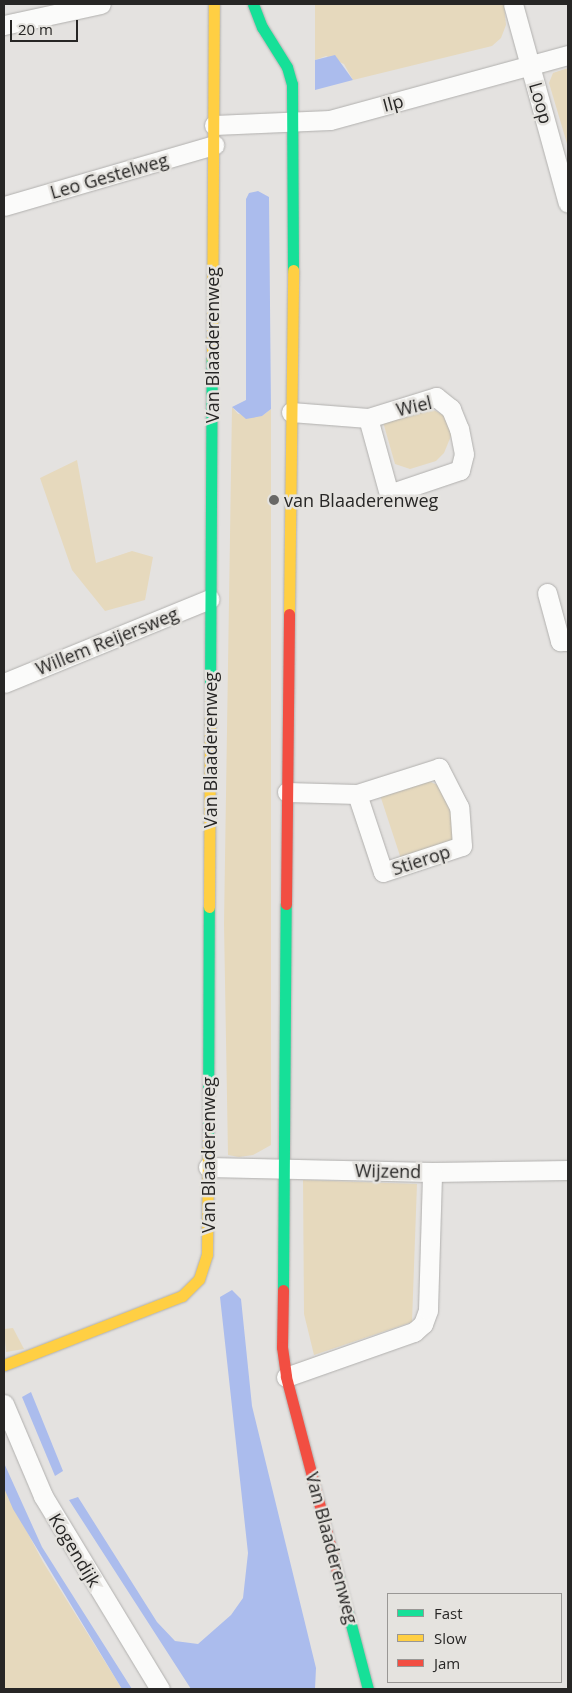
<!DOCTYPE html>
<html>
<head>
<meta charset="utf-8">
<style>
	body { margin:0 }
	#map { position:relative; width:572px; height:1693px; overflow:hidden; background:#e4e2e0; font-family:"Open Sans",sans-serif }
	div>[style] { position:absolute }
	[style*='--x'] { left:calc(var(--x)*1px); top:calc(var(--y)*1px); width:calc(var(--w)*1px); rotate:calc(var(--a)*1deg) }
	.green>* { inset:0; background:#e6d9bd }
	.water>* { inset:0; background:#abbced }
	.roads { filter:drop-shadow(0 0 1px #b1b0ae) drop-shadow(0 0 1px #b1b0ae) }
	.street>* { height:19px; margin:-9.5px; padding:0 9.5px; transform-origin:9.5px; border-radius:9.5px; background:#fbfbfa }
	.fast>* { height:11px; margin:-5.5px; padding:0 5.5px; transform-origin:5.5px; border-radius:5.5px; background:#16e098 }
	.slow>* { height:11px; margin:-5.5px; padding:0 5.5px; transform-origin:5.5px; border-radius:5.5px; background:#ffcf43 }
	.jam>* { height:11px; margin:-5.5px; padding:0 5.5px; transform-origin:5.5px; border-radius:5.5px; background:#f24e42 }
	.dots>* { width:14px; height:14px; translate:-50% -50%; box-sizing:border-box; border:2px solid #e5e3df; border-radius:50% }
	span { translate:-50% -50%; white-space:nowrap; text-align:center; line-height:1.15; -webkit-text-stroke:5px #e5e3df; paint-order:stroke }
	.street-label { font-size:18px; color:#272625 }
	.poi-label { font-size:18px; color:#272625 }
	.left { translate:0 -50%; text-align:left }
	.frame { position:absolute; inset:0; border:5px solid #272625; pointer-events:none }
	.legend { position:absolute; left:387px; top:1593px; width:175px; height:90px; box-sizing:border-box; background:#e5e3df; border:1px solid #999795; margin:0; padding:6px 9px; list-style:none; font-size:15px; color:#272625 }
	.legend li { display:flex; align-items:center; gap:10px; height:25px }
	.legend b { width:25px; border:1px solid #999795 }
	.scale { position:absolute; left:10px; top:20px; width:68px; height:22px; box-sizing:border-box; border:2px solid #272625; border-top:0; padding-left:6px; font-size:15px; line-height:18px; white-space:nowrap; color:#272625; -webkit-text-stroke:4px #e5e3df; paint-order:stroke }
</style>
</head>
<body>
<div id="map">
	<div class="green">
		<i style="clip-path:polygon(315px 4px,504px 4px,506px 25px,501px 38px,492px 46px,353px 80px,344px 64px,326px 56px,315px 60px)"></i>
		<i style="clip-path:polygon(568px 68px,568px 147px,549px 83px,553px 73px)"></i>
		<i style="clip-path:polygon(232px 407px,238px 414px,262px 416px,271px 409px,271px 1145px,253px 1155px,239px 1157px,228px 1155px,224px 924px)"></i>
		<i style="clip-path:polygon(430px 408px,445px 416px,449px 424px,451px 436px,444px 453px,436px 461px,410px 469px,395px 464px,383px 422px)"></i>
		<i style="clip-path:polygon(77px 460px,96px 563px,132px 551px,153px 557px,145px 600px,105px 611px,72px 570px,40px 478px)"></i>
		<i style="clip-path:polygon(426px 780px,440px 786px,457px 826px,452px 841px,401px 859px,380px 795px)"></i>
		<i style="clip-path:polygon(303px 1180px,417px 1184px,412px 1322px,314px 1355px,304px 1314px)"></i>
		<i style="clip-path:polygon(13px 1328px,24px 1349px,6px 1352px,4px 1329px)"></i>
		<i style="clip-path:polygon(4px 1488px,43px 1562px,122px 1689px,4px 1689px)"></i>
	</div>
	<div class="water">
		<i style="clip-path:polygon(335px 55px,353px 80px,315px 90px,315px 60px)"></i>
		<i style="clip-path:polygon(258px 191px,269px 197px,271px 409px,262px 416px,246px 419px,232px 407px,246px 400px,246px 199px,249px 193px)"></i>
		<i style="clip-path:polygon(232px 1290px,241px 1299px,252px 1406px,316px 1668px,315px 1689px,191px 1689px,69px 1500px,78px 1497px,157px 1622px,175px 1641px,198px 1644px,231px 1615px,243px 1598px,248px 1553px,220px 1297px)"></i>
		<i style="clip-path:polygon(31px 1392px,63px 1471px,55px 1476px,22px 1397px)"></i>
		<i style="clip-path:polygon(4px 1463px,42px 1547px,132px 1689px,122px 1689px,13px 1509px,4px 1488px)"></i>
	</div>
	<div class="roads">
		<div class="street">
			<i style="--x:513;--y:4;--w:206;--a:74.6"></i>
			<i style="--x:4;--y:25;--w:99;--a:-12.2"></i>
			<i style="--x:214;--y:125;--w:116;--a:-2.5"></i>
			<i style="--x:330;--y:120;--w:247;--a:-15.3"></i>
			<i style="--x:4;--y:206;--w:219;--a:-16.2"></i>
			<i style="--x:291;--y:412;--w:77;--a:4.5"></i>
			<i style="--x:368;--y:418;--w:79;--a:74.6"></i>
			<i style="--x:389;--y:494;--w:75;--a:-18.7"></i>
			<i style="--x:460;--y:470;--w:16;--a:-76"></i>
			<i style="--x:464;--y:454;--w:25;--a:-101"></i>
			<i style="--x:459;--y:429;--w:22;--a:-112"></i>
			<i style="--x:451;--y:409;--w:19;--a:-141"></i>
			<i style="--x:436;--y:397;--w:71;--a:162.8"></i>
			<i style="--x:547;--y:593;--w:50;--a:74.8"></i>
			<i style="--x:560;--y:641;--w:8;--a:0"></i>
			<i style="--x:4;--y:683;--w:222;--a:-22.2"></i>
			<i style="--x:287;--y:792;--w:70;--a:1.6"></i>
			<i style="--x:357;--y:794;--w:82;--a:71.6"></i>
			<i style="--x:383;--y:872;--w:83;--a:-18.2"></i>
			<i style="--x:462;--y:846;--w:39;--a:-94"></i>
			<i style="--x:459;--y:807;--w:44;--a:-117.1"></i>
			<i style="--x:439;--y:768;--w:86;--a:162.4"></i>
			<i style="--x:208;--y:1167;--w:224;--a:1.3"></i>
			<i style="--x:432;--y:1172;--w:136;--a:-0.8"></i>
			<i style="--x:286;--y:1377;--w:136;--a:-19.4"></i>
			<i style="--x:414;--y:1332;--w:12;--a:-42"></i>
			<i style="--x:423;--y:1324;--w:15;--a:-70"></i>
			<i style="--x:428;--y:1310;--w:138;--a:-88.3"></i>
			<i style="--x:4;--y:1404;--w:100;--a:67"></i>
			<i style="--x:43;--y:1496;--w:226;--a:58.8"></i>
		</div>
		<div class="fast">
			<i style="--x:253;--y:4;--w:25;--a:69"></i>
			<i style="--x:262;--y:27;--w:47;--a:58"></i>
			<i style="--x:287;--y:67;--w:18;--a:74"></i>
			<i style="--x:292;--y:84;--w:186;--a:89.7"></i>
			<i style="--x:210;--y:693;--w:335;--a:-89.7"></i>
			<i style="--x:208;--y:1138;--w:231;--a:-89.8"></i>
			<i style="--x:283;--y:1290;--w:386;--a:-89.6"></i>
			<i style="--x:338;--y:1575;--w:118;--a:75.3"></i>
		</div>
		<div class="slow">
			<i style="--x:212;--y:358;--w:354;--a:-89.7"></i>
			<i style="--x:289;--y:614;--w:344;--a:-89.3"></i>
			<i style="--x:209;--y:907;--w:214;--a:-89.7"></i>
			<i style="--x:4;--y:1365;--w:191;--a:-21.2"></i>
			<i style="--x:182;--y:1296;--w:24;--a:-45"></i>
			<i style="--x:199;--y:1279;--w:26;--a:-72"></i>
			<i style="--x:207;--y:1254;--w:116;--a:-89.5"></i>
		</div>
		<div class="jam">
			<i style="--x:286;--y:904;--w:290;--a:-89.4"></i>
			<i style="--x:283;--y:1290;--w:57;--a:91"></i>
			<i style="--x:282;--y:1347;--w:30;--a:82"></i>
			<i style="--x:286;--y:1377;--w:205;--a:75.3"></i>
		</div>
	</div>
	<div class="dots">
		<i style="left:274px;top:500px;background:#696866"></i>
	</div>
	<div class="street-label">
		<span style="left:393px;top:103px;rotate:-15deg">Ilp</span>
		<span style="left:541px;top:103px;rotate:74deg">Loop</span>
		<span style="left:109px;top:176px;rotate:-16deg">Leo Gestelweg</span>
		<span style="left:212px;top:345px;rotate:-90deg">Van Blaaderenweg</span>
		<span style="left:414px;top:406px;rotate:-13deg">Wiel</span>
		<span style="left:107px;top:641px;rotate:-22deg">Willem Reijersweg</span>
		<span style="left:210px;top:750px;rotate:-90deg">Van Blaaderenweg</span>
		<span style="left:421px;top:860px;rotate:-18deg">Stierop</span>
		<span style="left:208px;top:1155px;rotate:-90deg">Van Blaaderenweg</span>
		<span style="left:388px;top:1171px;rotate:1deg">Wijzend</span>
		<span style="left:332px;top:1548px;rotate:75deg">Van Blaaderenweg</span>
		<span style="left:75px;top:1550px;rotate:59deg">Kogendijk</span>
	</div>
	<div class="poi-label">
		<span class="left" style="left:284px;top:500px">van Blaaderenweg</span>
	</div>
	<div class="frame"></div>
	<ul class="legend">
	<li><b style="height:6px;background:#16e098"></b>Fast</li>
	<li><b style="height:6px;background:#ffcf43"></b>Slow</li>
	<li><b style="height:6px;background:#f24e42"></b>Jam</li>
	</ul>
	<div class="scale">20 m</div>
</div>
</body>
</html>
